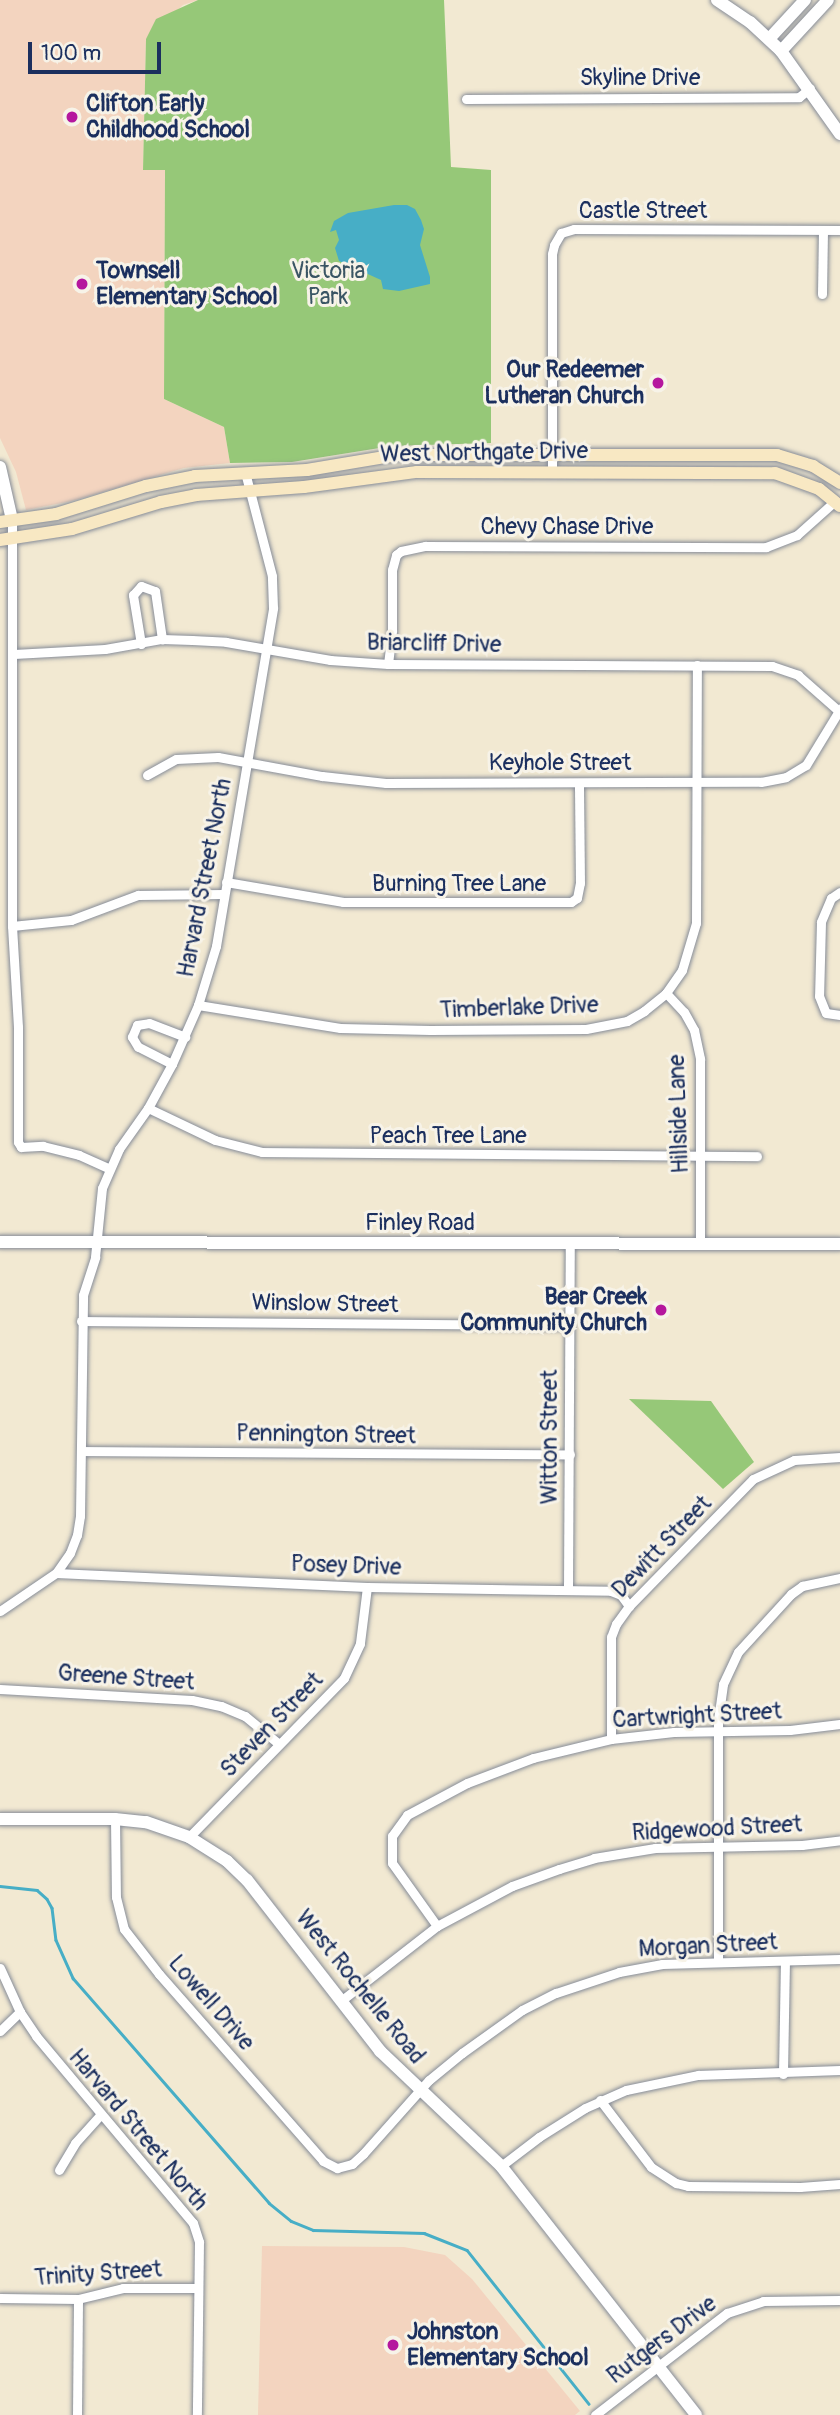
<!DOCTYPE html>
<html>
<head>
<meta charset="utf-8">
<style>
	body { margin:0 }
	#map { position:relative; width:840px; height:2415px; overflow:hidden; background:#f2e9d2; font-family:Pangolin,sans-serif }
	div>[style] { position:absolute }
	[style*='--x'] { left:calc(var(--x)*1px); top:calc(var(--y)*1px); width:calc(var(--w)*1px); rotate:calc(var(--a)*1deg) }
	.built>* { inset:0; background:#f3d4bf }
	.green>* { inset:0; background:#96c878 }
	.water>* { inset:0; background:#47aec6 }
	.stream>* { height:2.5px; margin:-1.25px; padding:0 1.25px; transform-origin:1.25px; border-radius:1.25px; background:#47aec6 }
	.roads { filter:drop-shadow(0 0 2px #868c98) drop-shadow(0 0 2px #868c98) }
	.minor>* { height:9px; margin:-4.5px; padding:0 4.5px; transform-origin:4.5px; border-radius:4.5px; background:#fff }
	.tertiary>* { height:12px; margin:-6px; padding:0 6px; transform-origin:6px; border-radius:6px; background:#fff }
	.secondary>* { height:12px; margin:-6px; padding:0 6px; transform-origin:6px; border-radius:6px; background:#f8e8c3 }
	.dots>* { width:19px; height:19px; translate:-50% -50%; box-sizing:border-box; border:4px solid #f7f3e8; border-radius:50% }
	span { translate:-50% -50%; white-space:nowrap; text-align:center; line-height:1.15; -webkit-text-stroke:6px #f7f3e8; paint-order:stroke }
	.street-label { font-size:23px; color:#1b2f5e }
	.poi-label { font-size:23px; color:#1b2f5e; font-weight:700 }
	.left { translate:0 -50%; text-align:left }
	.right { translate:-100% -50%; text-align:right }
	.park-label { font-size:23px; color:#3a5564 }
	.scale { position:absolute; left:28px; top:42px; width:133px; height:32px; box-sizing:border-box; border:4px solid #1b2f5e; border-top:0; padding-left:9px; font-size:21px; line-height:24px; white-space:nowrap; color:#1b2f5e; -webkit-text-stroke:5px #f7f3e8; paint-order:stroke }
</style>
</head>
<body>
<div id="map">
	<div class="built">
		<i style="clip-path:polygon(0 0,198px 0,183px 5px,146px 39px,143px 169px,165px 170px,164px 399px,224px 427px,230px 463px,184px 468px,72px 501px,26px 510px,16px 472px,0 438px)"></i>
		<i style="clip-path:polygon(262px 2246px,404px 2247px,445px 2255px,472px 2279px,580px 2411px,575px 2415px,258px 2415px)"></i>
	</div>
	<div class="green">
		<i style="clip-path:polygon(198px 0,444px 0,451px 167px,491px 170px,491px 443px,392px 446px,292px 462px,230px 463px,224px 427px,164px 399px,165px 170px,143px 170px,146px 39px,156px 19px)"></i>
		<i style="clip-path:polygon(629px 1399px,711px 1401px,754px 1462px,723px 1489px)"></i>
	</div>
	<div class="water">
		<i style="clip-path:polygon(394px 205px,407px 205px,415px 209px,421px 220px,424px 229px,420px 245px,430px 277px,430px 284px,399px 291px,383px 289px,381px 280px,339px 261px,335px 248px,339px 240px,336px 230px,330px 232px,334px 221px,348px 213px)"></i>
	</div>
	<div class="stream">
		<i style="--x:0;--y:1886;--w:37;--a:6"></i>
		<i style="--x:37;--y:1890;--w:13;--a:42"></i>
		<i style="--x:47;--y:1899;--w:10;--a:61"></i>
		<i style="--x:52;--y:1908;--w:32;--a:83"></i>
		<i style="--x:56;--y:1940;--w:42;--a:65.9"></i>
		<i style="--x:73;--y:1978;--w:298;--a:48.9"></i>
		<i style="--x:269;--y:2203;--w:28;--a:39"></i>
		<i style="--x:291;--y:2221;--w:24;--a:22"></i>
		<i style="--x:313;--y:2230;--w:111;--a:1.5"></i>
		<i style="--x:424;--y:2233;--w:46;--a:21.6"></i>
		<i style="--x:467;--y:2250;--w:196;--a:51.6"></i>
	</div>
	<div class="roads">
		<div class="minor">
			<i style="--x:466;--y:99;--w:333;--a:-0.3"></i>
			<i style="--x:799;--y:97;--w:14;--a:-39"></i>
			<i style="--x:822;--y:294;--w:63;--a:-89.1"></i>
			<i style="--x:552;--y:472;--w:218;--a:-90"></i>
			<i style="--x:552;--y:254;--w:9;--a:-77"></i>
			<i style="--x:554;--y:245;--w:14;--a:-60"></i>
			<i style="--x:561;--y:233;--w:14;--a:-17"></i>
			<i style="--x:574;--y:229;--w:266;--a:0.2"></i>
			<i style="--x:12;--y:520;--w:406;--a:90"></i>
			<i style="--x:12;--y:926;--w:101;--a:86.6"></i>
			<i style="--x:18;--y:1027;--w:115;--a:90"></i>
			<i style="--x:18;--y:1142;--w:6;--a:59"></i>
			<i style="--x:21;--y:1147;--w:22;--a:-3"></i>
			<i style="--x:43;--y:1146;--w:37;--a:14"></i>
			<i style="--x:79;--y:1155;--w:32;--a:24"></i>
			<i style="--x:141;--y:644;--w:50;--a:-99.3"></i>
			<i style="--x:133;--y:595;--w:12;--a:-48"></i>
			<i style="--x:141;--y:586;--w:15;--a:20"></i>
			<i style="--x:155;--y:591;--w:49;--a:81.7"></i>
			<i style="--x:14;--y:654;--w:91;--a:-3.1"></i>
			<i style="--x:105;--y:649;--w:58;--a:-10"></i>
			<i style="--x:162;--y:639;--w:30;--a:2"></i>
			<i style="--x:192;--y:640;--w:34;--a:3"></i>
			<i style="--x:226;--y:642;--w:106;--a:9.8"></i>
			<i style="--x:330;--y:660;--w:58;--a:3.9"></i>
			<i style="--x:388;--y:664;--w:384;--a:0.3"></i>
			<i style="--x:772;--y:666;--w:28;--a:19"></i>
			<i style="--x:798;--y:675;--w:56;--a:41.4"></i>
			<i style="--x:388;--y:664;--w:34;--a:-83"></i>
			<i style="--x:392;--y:630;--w:60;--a:-90"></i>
			<i style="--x:392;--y:570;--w:16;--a:-75"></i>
			<i style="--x:396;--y:555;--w:6;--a:-39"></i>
			<i style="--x:401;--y:551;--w:25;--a:-12"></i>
			<i style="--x:425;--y:546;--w:341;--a:0.2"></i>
			<i style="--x:766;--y:547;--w:33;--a:-21"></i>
			<i style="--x:797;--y:535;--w:51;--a:-41.8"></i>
			<i style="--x:147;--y:775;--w:33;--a:-29"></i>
			<i style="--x:176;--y:759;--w:42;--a:-2.7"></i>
			<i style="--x:218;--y:757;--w:106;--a:10.4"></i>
			<i style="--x:322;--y:776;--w:64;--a:6.2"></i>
			<i style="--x:386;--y:783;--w:375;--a:-0.2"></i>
			<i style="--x:761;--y:782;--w:25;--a:-11"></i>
			<i style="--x:786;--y:777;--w:23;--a:-31"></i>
			<i style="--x:806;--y:765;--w:66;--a:-58.7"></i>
			<i style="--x:226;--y:882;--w:119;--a:9.7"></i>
			<i style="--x:343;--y:902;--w:228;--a:0"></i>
			<i style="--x:571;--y:902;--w:7;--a:-34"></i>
			<i style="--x:577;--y:898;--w:15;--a:-79"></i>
			<i style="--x:580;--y:883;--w:100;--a:-90.6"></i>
			<i style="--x:840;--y:892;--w:11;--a:146"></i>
			<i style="--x:831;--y:898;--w:26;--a:113"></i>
			<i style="--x:821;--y:922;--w:74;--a:91.5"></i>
			<i style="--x:819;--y:996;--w:18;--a:68"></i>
			<i style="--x:826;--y:1013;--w:14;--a:8"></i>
			<i style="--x:12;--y:926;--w:59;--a:-5.8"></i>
			<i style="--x:71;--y:920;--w:72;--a:-20.5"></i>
			<i style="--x:138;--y:895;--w:85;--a:-0.7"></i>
			<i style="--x:666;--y:993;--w:26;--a:47"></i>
			<i style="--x:684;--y:1012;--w:21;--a:61"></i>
			<i style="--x:694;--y:1030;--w:30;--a:78"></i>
			<i style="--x:700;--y:1059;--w:185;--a:90"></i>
			<i style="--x:198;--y:1005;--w:144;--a:9.2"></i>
			<i style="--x:340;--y:1028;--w:90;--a:1.3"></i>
			<i style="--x:430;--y:1030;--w:156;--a:-0.4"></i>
			<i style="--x:586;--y:1029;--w:42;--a:-11"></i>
			<i style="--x:627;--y:1021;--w:20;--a:-30"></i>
			<i style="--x:644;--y:1011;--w:28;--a:-39"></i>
			<i style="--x:666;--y:993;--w:28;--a:-55"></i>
			<i style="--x:682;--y:970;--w:49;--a:-73.4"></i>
			<i style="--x:696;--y:923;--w:258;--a:-89.8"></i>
			<i style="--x:172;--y:1064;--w:38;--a:-153"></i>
			<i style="--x:138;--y:1047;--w:12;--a:-121"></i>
			<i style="--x:132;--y:1037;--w:13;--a:-67"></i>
			<i style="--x:137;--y:1025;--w:12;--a:-9"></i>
			<i style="--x:149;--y:1023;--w:39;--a:21"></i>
			<i style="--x:148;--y:1108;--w:74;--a:25.5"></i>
			<i style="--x:215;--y:1140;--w:49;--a:14.3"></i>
			<i style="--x:262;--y:1152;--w:495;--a:0.5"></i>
			<i style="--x:81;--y:1321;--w:488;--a:0.5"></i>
			<i style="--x:81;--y:1451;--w:489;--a:0.4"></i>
			<i style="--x:56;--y:1573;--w:311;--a:2.6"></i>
			<i style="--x:367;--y:1587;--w:244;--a:0.9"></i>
			<i style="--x:611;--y:1591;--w:11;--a:22"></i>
			<i style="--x:621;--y:1595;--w:14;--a:54"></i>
			<i style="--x:568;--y:1589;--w:345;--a:-89.7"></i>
			<i style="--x:0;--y:1611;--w:68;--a:-34.2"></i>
			<i style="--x:56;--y:1573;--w:24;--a:-55"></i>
			<i style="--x:70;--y:1553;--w:19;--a:-69"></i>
			<i style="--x:77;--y:1535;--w:19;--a:-81"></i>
			<i style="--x:80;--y:1516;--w:221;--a:-89.2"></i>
			<i style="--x:83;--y:1295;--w:40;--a:-72"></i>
			<i style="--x:95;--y:1257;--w:69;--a:-84.2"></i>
			<i style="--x:102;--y:1188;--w:43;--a:-66.4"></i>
			<i style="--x:119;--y:1149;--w:50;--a:-54.7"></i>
			<i style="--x:148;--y:1108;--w:50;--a:-61.4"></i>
			<i style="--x:172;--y:1064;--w:64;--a:-66.2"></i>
			<i style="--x:198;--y:1005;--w:62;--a:-73"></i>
			<i style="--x:216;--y:946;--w:343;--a:-80.4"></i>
			<i style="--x:273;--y:608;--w:32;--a:-92"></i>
			<i style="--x:272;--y:576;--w:107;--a:-104.6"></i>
			<i style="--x:0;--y:1689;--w:192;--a:3.3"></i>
			<i style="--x:192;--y:1700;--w:30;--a:12"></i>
			<i style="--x:221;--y:1706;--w:26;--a:23"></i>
			<i style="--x:245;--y:1716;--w:44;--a:39.5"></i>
			<i style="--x:611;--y:1739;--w:102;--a:-90"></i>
			<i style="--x:611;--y:1637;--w:14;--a:-69"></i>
			<i style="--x:616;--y:1624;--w:22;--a:-54"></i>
			<i style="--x:629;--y:1606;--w:177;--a:-45.7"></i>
			<i style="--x:753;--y:1479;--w:45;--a:-24.9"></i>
			<i style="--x:794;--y:1460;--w:46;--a:-3.7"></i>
			<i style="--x:115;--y:1819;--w:78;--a:89.3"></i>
			<i style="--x:116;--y:1897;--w:33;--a:76"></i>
			<i style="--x:124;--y:1929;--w:57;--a:52.1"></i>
			<i style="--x:159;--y:1974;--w:249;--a:48.7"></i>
			<i style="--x:323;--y:2161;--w:16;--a:27"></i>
			<i style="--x:337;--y:2168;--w:16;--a:-15"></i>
			<i style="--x:352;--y:2164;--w:15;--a:-42"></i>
			<i style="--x:363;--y:2154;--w:99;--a:-48.3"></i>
			<i style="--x:429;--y:2080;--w:43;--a:-39.3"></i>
			<i style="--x:462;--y:2053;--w:74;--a:-35.6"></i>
			<i style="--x:522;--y:2010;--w:38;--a:-27"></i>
			<i style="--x:556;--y:1993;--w:66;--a:-18.4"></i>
			<i style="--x:619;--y:1972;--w:44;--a:-10.5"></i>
			<i style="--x:662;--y:1964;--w:178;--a:-1.6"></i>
			<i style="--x:189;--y:1837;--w:222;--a:-45.7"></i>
			<i style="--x:344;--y:1678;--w:38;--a:-65"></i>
			<i style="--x:360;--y:1643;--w:56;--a:-82.9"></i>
			<i style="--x:437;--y:1926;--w:77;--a:-125.5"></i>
			<i style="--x:392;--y:1863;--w:27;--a:-90"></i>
			<i style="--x:392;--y:1836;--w:26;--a:-54"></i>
			<i style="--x:407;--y:1815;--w:68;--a:-28.1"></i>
			<i style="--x:467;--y:1783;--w:71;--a:-20.7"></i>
			<i style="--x:533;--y:1758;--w:80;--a:-13.7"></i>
			<i style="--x:611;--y:1739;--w:63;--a:-6.3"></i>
			<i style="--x:674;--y:1732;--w:116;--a:-1"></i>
			<i style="--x:790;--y:1730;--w:50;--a:-6.8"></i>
			<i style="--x:718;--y:1961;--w:241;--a:-90"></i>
			<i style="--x:718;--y:1720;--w:36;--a:-82"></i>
			<i style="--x:723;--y:1684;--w:35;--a:-65"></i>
			<i style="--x:738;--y:1652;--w:79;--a:-47.6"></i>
			<i style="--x:791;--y:1594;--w:14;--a:-36"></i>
			<i style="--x:802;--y:1586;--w:39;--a:-12"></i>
			<i style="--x:0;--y:1968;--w:48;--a:65.6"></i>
			<i style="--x:20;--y:2012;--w:29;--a:56"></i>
			<i style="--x:36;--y:2036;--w:244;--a:50"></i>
			<i style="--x:193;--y:2223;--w:20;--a:72"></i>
			<i style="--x:199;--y:2242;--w:173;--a:90.7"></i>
			<i style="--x:342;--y:2000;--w:120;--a:-37.9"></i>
			<i style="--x:437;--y:1926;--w:85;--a:-28.1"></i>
			<i style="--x:512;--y:1886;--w:50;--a:-19.9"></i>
			<i style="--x:559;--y:1869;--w:37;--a:-17"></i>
			<i style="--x:594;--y:1858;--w:62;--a:-9.3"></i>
			<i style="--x:655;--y:1848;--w:147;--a:-1.2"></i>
			<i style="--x:802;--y:1845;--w:38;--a:-7"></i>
			<i style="--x:0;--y:2031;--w:28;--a:-44"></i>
			<i style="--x:783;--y:2074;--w:113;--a:-89"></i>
			<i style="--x:600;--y:2100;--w:84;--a:52.7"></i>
			<i style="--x:651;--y:2167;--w:30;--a:33"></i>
			<i style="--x:676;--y:2183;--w:12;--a:14"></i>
			<i style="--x:688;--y:2186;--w:112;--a:0.5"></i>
			<i style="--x:800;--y:2187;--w:40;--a:-4.3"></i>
			<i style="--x:501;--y:2166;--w:48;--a:-37.3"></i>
			<i style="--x:539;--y:2137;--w:54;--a:-32.2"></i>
			<i style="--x:585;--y:2108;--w:45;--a:-23.7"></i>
			<i style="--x:626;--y:2090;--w:74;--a:-11.8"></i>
			<i style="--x:698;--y:2075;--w:142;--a:-2"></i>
			<i style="--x:59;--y:2170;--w:31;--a:-59"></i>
			<i style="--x:75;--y:2143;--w:39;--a:-48"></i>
			<i style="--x:0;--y:2298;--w:78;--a:0.7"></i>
			<i style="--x:78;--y:2299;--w:46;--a:-13.7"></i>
			<i style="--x:123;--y:2288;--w:75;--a:0"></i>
			<i style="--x:77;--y:2415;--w:116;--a:-89.5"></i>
			<i style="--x:595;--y:2415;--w:167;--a:-37.7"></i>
			<i style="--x:727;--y:2313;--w:38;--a:-18"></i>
			<i style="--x:763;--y:2301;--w:77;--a:-0.7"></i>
		</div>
		<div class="tertiary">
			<i style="--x:717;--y:0;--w:40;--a:34"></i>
			<i style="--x:750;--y:22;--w:42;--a:43.1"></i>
			<i style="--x:781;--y:51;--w:102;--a:54.6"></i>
			<i style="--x:769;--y:39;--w:53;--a:-47.3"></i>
			<i style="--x:781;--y:51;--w:69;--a:-47.3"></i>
			<i style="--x:0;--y:467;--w:54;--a:77.2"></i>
			<i style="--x:0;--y:1242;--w:840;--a:0.14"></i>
			<i style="--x:0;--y:1819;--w:115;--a:0"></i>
			<i style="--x:115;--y:1819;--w:31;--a:6"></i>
			<i style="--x:146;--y:1822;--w:46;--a:19.2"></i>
			<i style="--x:189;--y:1837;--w:45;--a:32.3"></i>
			<i style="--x:227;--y:1861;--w:28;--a:44"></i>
			<i style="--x:247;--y:1880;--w:217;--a:52.1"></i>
			<i style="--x:380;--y:2051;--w:167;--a:43.5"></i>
			<i style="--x:501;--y:2166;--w:316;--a:51.9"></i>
		</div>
		<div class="secondary">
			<i style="--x:0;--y:522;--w:57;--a:-8.1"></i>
			<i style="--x:56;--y:514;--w:94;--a:-17.3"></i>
			<i style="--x:146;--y:486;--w:50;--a:-11.5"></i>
			<i style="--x:195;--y:476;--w:112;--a:-3.1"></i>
			<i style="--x:307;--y:470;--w:91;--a:-9.5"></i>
			<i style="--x:397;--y:455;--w:380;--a:0"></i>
			<i style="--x:777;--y:455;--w:38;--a:17"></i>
			<i style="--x:813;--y:466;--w:32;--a:32"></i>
			<i style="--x:0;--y:540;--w:73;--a:-8.7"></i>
			<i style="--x:72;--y:529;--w:93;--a:-16.9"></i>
			<i style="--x:161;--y:502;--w:36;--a:-11"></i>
			<i style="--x:196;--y:495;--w:108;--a:-4.2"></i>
			<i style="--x:304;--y:487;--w:114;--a:-7.6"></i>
			<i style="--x:417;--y:472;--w:358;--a:0.2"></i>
			<i style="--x:775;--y:473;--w:47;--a:20"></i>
			<i style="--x:819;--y:489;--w:27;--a:39"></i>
		</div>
	</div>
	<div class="dots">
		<i style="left:72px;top:117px;background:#b5179e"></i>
		<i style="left:82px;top:284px;background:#b5179e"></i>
		<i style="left:658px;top:383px;background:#b5179e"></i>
		<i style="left:661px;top:1310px;background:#b5179e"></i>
		<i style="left:393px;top:2345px;background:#b5179e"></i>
	</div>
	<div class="street-label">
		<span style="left:640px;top:78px">Skyline Drive</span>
		<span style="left:643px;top:211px">Castle Street</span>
		<span style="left:484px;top:453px;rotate:-1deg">West Northgate Drive</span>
		<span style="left:567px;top:527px">Chevy Chase Drive</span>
		<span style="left:434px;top:644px;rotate:1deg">Briarcliff Drive</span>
		<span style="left:560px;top:763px">Keyhole Street</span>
		<span style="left:205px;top:878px;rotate:-79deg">Harvard Street North</span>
		<span style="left:459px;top:884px">Burning Tree Lane</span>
		<span style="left:519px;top:1008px;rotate:-2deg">Timberlake Drive</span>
		<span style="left:679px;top:1114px;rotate:-92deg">Hillside Lane</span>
		<span style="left:448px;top:1136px">Peach Tree Lane</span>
		<span style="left:420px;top:1223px">Finley Road</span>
		<span style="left:325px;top:1304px;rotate:1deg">Winslow Street</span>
		<span style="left:326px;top:1435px;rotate:1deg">Pennington Street</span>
		<span style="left:550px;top:1437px;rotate:-90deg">Witton Street</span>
		<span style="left:662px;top:1547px;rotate:-46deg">Dewitt Street</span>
		<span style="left:346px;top:1566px;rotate:2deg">Posey Drive</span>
		<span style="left:126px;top:1678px;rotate:4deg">Greene Street</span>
		<span style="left:697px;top:1716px;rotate:-3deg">Cartwright Street</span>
		<span style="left:272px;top:1725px;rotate:-46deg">Steven Street</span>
		<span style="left:717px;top:1829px;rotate:-3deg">Ridgewood Street</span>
		<span style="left:708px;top:1946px;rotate:-3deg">Morgan Street</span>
		<span style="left:360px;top:1987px;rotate:51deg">West Rochelle Road</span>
		<span style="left:211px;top:2003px;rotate:49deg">Lowell Drive</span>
		<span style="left:138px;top:2130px;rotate:50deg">Harvard Street North</span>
		<span style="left:98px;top:2274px;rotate:-4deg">Trinity Street</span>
		<span style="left:662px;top:2340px;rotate:-37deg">Rutgers Drive</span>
	</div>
	<div class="poi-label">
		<span class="left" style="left:86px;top:117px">Clifton Early<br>Childhood School</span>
		<span class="left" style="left:96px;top:284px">Townsell<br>Elementary School</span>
		<span class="right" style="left:644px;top:383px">Our Redeemer<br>Lutheran Church</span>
		<span class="right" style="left:647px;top:1310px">Bear Creek<br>Community Church</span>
		<span class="left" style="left:407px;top:2345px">Johnston<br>Elementary School</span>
	</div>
	<div class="park-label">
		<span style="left:328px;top:284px">Victoria<br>Park</span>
	</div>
	<div class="scale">100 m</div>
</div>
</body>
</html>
